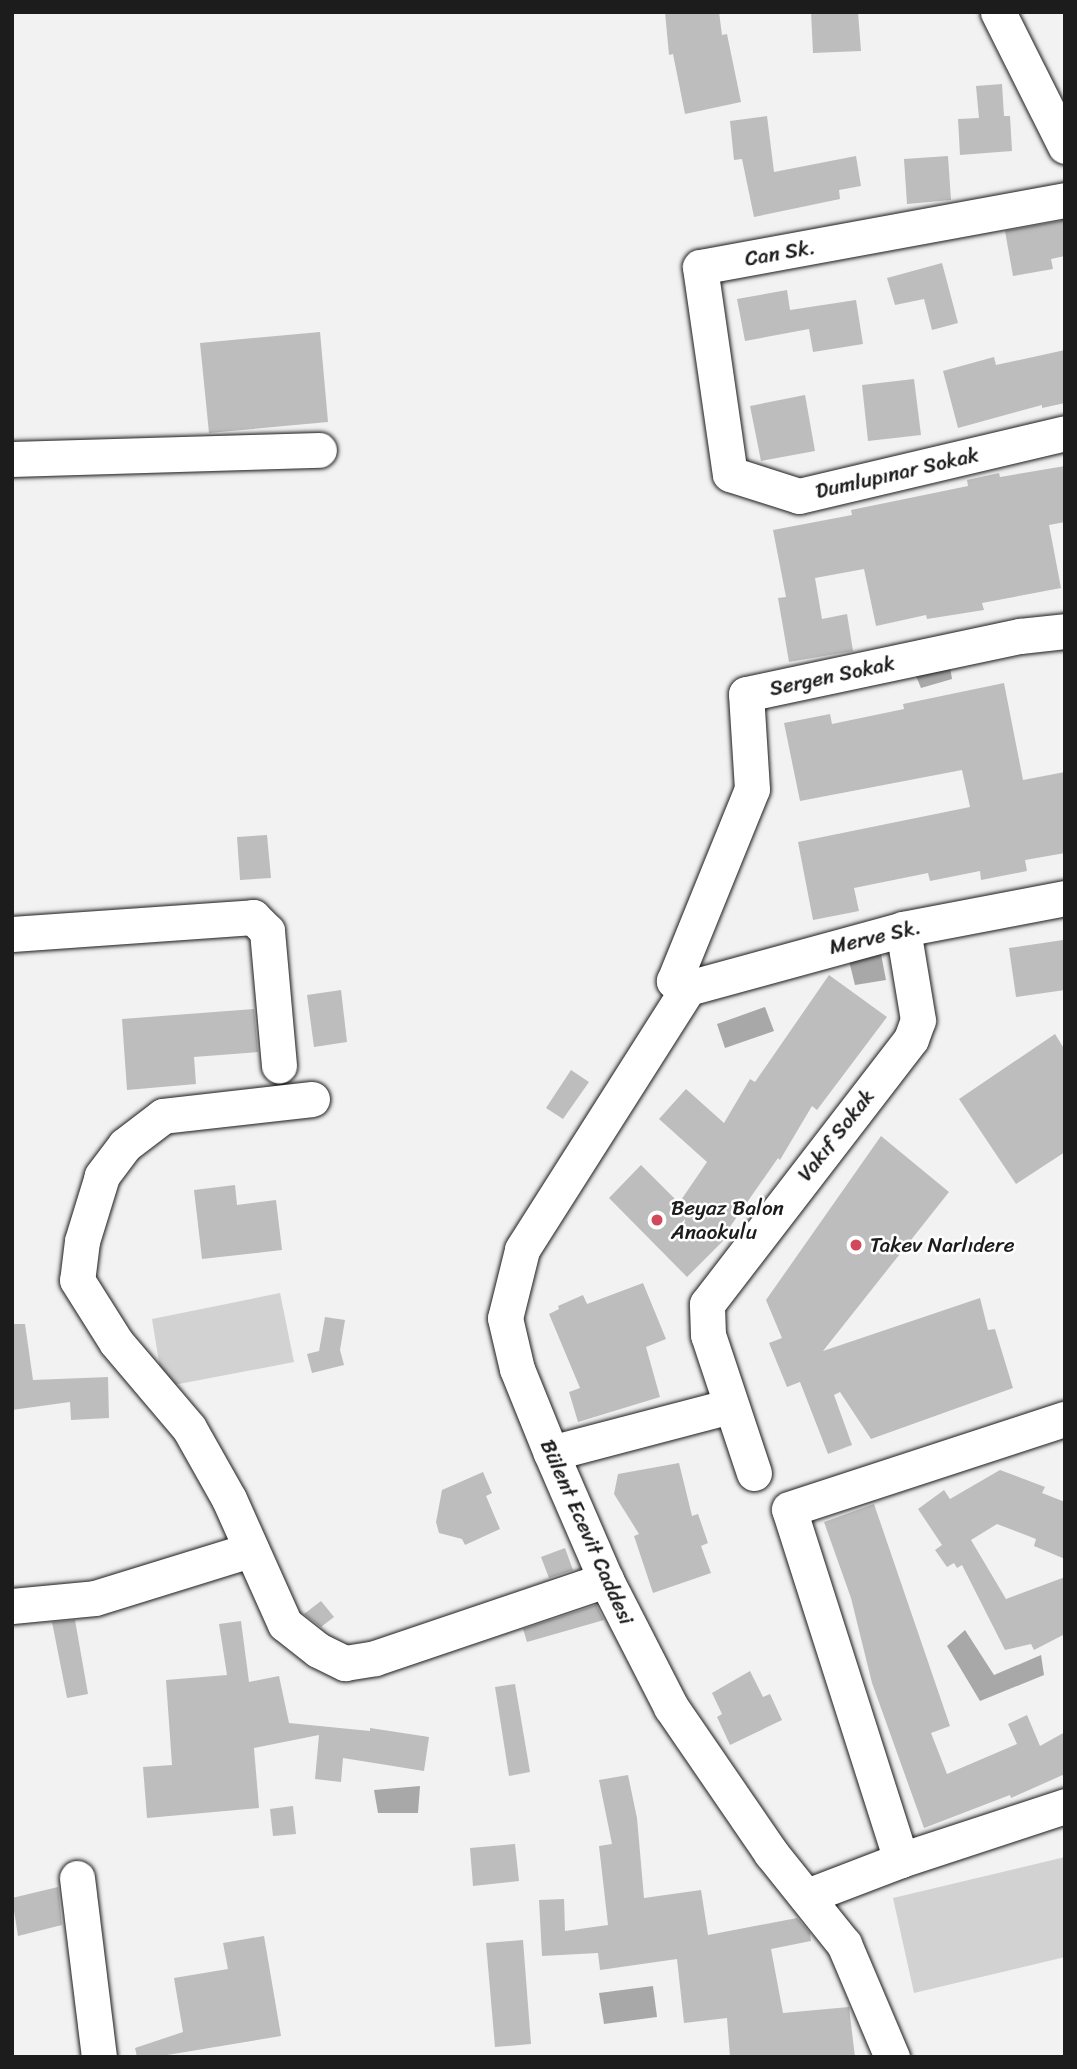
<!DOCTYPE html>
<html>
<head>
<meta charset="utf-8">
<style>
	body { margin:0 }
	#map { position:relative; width:1077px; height:2069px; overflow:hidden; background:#f2f2f2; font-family:Sriracha,sans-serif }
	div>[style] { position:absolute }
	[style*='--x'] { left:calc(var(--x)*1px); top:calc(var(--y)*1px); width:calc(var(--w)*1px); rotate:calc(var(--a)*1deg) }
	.green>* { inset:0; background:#d2d2d2 }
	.water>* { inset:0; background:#a8a8a8 }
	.building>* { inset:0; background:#bdbdbd }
	.roads { filter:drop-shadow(0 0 2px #1c1c1c) drop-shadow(0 0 2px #1c1c1c) }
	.minor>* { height:35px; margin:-17.5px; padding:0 17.5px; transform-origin:17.5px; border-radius:17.5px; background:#fff }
	.dots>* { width:19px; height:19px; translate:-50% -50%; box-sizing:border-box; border:4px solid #fff; border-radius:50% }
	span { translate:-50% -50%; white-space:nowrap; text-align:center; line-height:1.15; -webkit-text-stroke:5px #fff; paint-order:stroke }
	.street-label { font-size:21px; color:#1c1c1c }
	.poi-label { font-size:21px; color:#1c1c1c }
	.left { translate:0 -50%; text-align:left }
	.frame { position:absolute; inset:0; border:14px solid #1c1c1c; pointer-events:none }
</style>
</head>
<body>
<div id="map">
	<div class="green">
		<i style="clip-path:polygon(280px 1293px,294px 1362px,163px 1387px,152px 1319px)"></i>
		<i style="clip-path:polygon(1065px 1857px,1065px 1957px,914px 1993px,893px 1898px)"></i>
	</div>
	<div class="water">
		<i style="clip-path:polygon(950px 667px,952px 679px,921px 688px,916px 676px)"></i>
		<i style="clip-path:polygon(881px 954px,886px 980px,855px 985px,849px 961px)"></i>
		<i style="clip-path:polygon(765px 1007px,774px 1031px,725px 1048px,717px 1024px)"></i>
		<i style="clip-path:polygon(965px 1630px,994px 1675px,1041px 1655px,1044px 1675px,980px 1701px,947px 1646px)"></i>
		<i style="clip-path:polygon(420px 1786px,418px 1813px,378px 1813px,374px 1790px)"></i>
		<i style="clip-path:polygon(653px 1986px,657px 2017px,604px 2024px,599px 1993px)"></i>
	</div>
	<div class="building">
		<i style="clip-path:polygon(665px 12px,719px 12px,722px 35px,727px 34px,741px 102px,685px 114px,673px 54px,669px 55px)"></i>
		<i style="clip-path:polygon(811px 12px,858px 12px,861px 51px,813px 53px)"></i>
		<i style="clip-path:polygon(1002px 84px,1004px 116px,1010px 116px,1012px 151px,960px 155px,958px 119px,979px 118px,976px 86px)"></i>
		<i style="clip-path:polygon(767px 116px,774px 172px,856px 156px,861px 186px,839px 190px,840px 199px,754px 217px,742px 159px,734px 160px,730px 121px)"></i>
		<i style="clip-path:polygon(948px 156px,951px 200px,907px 204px,904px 159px)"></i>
		<i style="clip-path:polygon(1065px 220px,1065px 256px,1051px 259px,1053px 269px,1013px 276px,1005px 231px)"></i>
		<i style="clip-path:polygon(942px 263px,958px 323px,932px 330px,924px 299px,895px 305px,887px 278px)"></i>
		<i style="clip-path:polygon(787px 290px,790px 310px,856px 300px,863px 344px,813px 352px,809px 329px,745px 341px,737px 299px)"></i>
		<i style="clip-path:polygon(320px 332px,328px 422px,209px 433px,200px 343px)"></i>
		<i style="clip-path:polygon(1065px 350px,1065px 403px,1042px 408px,1042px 405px,958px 428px,943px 371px,994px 357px,996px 365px)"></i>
		<i style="clip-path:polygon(914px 379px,921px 435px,868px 441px,862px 385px)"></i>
		<i style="clip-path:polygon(805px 395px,815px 451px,761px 461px,750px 406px)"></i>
		<i style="clip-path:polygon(1065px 466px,1065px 522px,1049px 525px,1061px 588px,982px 603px,984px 610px,927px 619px,926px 615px,876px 626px,864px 569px,815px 578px,822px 619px,847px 614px,853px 651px,789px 662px,778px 598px,786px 597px,773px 530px,852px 515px,851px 510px,968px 486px,967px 480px,999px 473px,1000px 477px)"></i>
		<i style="clip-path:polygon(1004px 683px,1023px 780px,1065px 772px,1065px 853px,1025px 860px,1027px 871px,981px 880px,980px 871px,930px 881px,928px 873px,854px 888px,859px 911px,813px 920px,798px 842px,970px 807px,962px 770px,800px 801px,784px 723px,830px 714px,832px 724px,904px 709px,903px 704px)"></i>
		<i style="clip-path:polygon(267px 835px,271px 878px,240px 880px,237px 837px)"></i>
		<i style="clip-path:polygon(1063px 940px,1065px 990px,1016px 997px,1009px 948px)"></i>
		<i style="clip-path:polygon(829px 975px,887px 1017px,817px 1110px,812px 1106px,780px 1160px,778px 1158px,725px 1234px,727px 1237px,687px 1277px,609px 1198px,641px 1165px,679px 1203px,707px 1162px,659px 1119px,686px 1089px,724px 1123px,750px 1079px,755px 1082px)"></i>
		<i style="clip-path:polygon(341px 990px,347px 1042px,314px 1047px,307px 995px)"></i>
		<i style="clip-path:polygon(254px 1009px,258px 1052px,194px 1057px,196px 1084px,127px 1090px,122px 1019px)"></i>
		<i style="clip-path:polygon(1055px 1034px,1065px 1050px,1065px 1152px,1016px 1184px,959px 1099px)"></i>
		<i style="clip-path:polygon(571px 1070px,589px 1082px,563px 1119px,546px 1108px)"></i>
		<i style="clip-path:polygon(881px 1136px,949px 1192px,823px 1351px,980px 1298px,988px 1330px,995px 1329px,1013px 1388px,871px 1439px,840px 1392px,834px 1395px,852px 1445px,828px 1454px,800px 1382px,787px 1387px,769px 1343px,782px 1338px,766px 1300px)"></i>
		<i style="clip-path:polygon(235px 1185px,237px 1205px,276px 1200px,282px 1250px,202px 1259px,194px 1190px)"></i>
		<i style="clip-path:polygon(643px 1283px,666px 1339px,646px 1347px,660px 1397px,578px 1422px,569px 1392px,580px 1388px,549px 1314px,559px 1309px,558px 1306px,583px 1295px,587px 1304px)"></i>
		<i style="clip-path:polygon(325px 1317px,345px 1320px,340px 1350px,344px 1365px,312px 1373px,307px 1354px,319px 1351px)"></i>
		<i style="clip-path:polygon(12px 1324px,25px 1324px,33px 1380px,108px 1377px,109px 1418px,71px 1420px,70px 1402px,12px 1410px)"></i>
		<i style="clip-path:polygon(679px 1463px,692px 1516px,698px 1514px,708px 1543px,701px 1546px,711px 1573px,653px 1593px,634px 1536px,639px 1534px,614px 1494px,618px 1474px)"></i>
		<i style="clip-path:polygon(1000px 1470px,1045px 1487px,1042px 1493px,1065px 1502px,1065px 1559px,1034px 1546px,1036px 1539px,997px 1524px,971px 1540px,1006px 1599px,1065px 1577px,1065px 1634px,1034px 1650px,1031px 1644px,1005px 1650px,962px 1565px,957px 1568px,954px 1563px,947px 1567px,935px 1550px,942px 1545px,918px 1509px,944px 1490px,950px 1499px)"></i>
		<i style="clip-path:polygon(483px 1472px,492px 1493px,486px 1496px,500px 1529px,465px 1545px,462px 1539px,439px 1533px,436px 1522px,442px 1490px)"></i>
		<i style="clip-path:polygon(874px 1504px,950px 1726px,931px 1733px,947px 1774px,1017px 1744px,1008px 1724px,1027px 1715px,1040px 1746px,1065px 1732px,1065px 1774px,1011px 1798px,1010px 1795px,924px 1828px,872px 1683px,851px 1598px,824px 1522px)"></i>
		<i style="clip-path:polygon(565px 1548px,573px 1570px,549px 1578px,541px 1557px)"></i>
		<i style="clip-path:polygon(321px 1601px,334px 1617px,321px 1627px,304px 1614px)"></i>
		<i style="clip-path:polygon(596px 1605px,604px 1620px,527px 1642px,523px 1629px)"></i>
		<i style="clip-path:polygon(75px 1620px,88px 1694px,67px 1698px,52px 1622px)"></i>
		<i style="clip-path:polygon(241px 1621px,249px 1682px,279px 1676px,289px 1723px,370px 1731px,370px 1728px,429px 1737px,424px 1771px,343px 1758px,341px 1782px,315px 1779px,319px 1735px,254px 1748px,259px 1808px,147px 1818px,143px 1767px,172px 1765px,166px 1680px,227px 1675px,219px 1624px)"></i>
		<i style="clip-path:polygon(750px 1671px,763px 1697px,770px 1694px,782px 1720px,730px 1745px,717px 1717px,722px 1714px,712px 1693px)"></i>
		<i style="clip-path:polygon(515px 1684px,530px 1772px,509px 1776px,495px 1687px)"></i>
		<i style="clip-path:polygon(628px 1775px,637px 1818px,644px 1898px,701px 1890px,708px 1935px,797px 1918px,810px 1933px,811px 1941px,771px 1949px,783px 2013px,849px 2007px,855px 2057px,730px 2057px,727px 2018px,684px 2023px,677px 1959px,600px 1970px,598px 1953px,542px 1956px,539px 1900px,564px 1899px,565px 1931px,608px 1925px,599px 1846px,612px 1844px,599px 1780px)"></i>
		<i style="clip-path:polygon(293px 1806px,296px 1834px,273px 1836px,270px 1809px)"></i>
		<i style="clip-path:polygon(515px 1844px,519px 1881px,473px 1886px,470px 1848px)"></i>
		<i style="clip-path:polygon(58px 1887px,62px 1925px,18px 1936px,12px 1898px)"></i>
		<i style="clip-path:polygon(264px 1936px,281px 2036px,155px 2057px,137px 2057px,135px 2048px,183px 2032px,174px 1978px,228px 1969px,223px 1943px)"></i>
		<i style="clip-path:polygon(523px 1940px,531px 2044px,495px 2047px,486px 1943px)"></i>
	</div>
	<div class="roads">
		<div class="minor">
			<i style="--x:998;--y:12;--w:150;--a:63.4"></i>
			<i style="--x:1065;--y:200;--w:371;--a:169.6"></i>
			<i style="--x:700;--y:267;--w:209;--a:81.8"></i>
			<i style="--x:730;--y:474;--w:72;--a:17.7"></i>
			<i style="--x:799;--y:496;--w:273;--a:-13.3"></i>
			<i style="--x:12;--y:459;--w:307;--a:-1.7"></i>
			<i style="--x:12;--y:934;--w:242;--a:-4"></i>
			<i style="--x:253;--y:917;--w:20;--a:45"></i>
			<i style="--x:267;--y:931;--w:135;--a:84.9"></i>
			<i style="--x:688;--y:988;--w:310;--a:122.4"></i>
			<i style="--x:522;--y:1250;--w:70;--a:104"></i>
			<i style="--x:505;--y:1318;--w:52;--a:76.8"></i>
			<i style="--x:517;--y:1369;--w:91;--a:68"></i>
			<i style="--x:551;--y:1453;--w:138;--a:66.6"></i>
			<i style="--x:606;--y:1580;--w:143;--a:62.9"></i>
			<i style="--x:671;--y:1707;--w:177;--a:55.6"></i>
			<i style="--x:771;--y:1853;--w:117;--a:51.3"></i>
			<i style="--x:844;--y:1944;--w:123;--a:67"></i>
			<i style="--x:688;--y:988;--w:16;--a:-153"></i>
			<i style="--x:674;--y:981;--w:207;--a:-67.9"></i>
			<i style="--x:752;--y:789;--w:95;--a:-93.6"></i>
			<i style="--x:746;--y:694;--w:280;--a:-12"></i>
			<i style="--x:1020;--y:636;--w:45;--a:-6.3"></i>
			<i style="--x:688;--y:988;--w:223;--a:-15.3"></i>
			<i style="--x:903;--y:929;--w:165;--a:-10.8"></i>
			<i style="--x:312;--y:1099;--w:150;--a:173.5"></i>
			<i style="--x:163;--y:1116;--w:48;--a:142.7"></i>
			<i style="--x:125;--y:1145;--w:39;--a:127"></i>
			<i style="--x:102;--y:1176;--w:68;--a:107.1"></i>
			<i style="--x:82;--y:1241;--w:39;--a:97"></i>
			<i style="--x:77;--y:1280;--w:73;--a:57.8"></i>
			<i style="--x:116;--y:1342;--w:113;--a:49.7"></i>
			<i style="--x:189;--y:1428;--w:81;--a:60.6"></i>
			<i style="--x:229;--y:1499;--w:137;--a:65.9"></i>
			<i style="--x:285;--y:1624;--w:42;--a:38.2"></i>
			<i style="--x:318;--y:1650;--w:30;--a:26"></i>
			<i style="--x:345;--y:1663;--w:30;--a:-9"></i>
			<i style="--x:375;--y:1658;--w:244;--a:-18.7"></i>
			<i style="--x:551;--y:1453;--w:185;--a:-14.7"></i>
			<i style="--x:754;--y:1473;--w:145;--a:-108.4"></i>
			<i style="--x:708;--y:1335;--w:31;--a:-92"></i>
			<i style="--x:707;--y:1304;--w:334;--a:-52.4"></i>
			<i style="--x:911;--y:1039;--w:20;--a:-70"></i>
			<i style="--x:918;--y:1020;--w:92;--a:-99.4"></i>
			<i style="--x:12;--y:1606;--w:83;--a:-5.5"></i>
			<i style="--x:95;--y:1598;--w:162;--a:-17.2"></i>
			<i style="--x:901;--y:1860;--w:368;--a:-107.7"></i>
			<i style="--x:789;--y:1509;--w:290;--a:-18.1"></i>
			<i style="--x:77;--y:1878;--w:180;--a:83"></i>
			<i style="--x:807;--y:1896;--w:101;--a:-21"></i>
			<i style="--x:901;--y:1860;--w:173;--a:-18.2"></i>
		</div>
	</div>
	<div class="dots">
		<i style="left:657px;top:1220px;background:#d1495b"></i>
		<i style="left:856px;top:1245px;background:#d1495b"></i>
	</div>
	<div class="street-label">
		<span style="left:780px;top:253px;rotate:-10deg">Can Sk.</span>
		<span style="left:897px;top:473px;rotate:-13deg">Dumlupınar Sokak</span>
		<span style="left:832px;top:676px;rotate:-12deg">Sergen Sokak</span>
		<span style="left:875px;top:937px;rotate:-13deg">Merve Sk.</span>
		<span style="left:836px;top:1135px;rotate:-52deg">Vakıf Sokak</span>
		<span style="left:587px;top:1532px;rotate:66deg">Bülent Ecevit Caddesi</span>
	</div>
	<div class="poi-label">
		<span class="left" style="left:671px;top:1220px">Beyaz Balon<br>Anaokulu</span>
		<span class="left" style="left:870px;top:1245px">Takev Narlıdere</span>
	</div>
	<div class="frame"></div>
</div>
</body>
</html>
